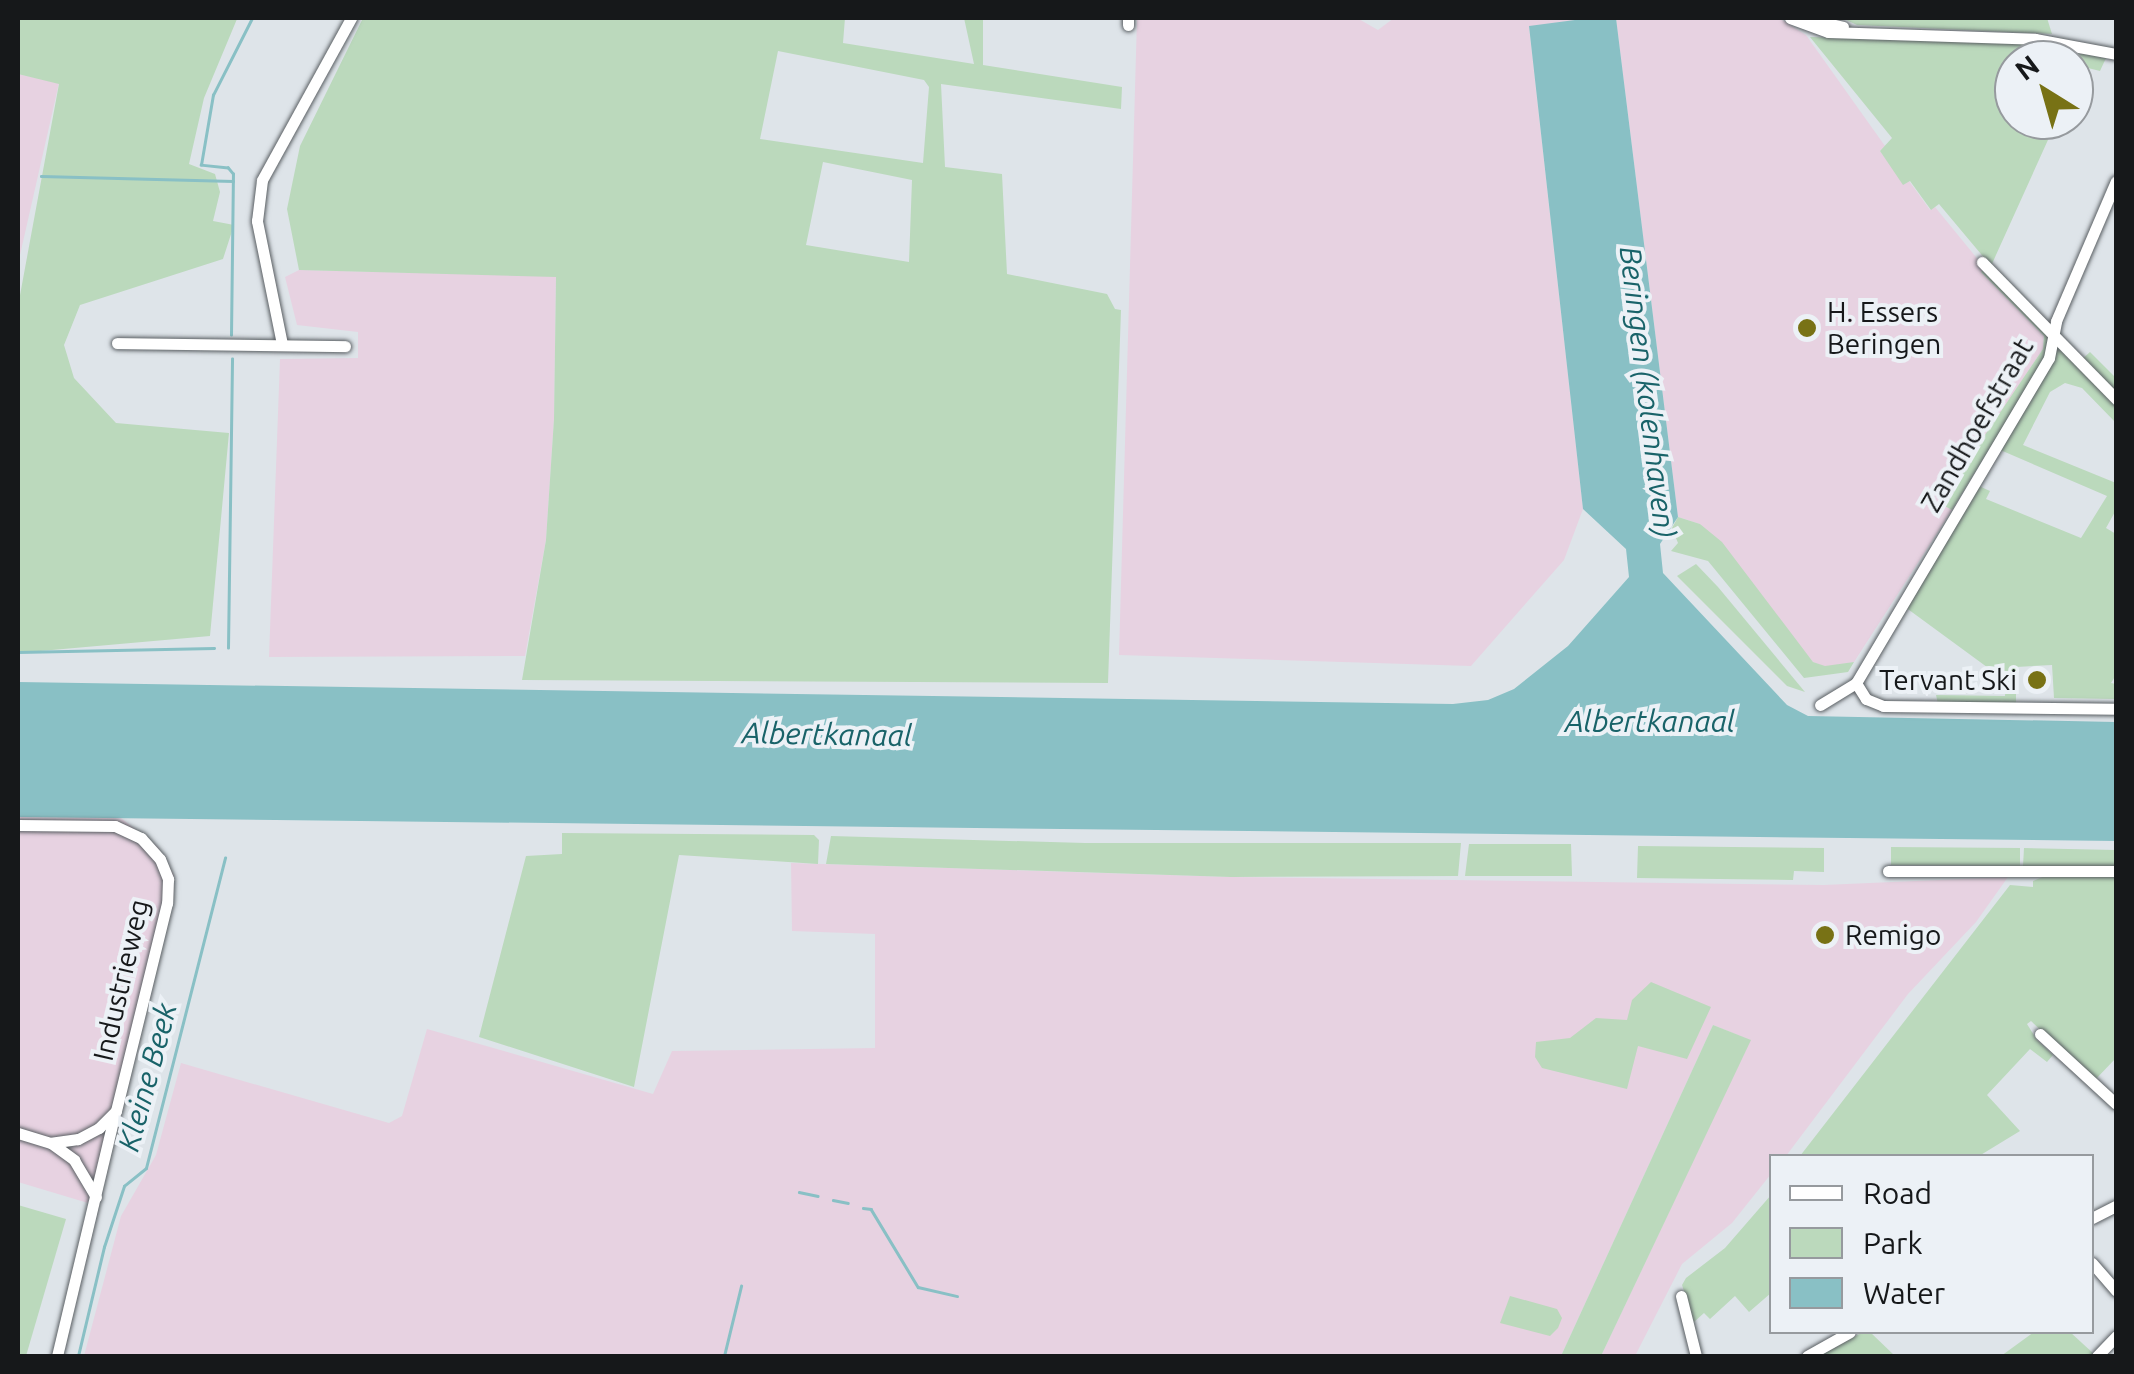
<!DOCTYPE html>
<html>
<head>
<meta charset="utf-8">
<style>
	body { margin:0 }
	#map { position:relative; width:2134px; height:1374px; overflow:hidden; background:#dee4e9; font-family:Ubuntu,sans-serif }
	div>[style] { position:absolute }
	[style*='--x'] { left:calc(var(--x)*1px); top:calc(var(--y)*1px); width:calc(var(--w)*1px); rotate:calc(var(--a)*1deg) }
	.industrial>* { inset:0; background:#e7d2e1 }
	.green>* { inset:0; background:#bbd9bc }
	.water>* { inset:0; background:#89c0c5 }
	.stream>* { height:2.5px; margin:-1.25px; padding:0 1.25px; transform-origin:1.25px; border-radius:1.25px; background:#89c0c5 }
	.roads { filter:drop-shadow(0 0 2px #595e62) drop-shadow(0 0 2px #595e62) }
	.minor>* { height:11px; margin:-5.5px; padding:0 5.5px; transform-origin:5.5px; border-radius:5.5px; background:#fff }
	.dots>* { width:28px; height:28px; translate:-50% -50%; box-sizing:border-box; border:5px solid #ecf1f6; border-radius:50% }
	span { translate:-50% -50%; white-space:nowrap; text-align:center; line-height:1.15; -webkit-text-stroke:8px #ecf1f6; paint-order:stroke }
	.poi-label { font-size:28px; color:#16181a }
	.left { translate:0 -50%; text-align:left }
	.right { translate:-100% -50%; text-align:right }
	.street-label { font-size:28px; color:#16181a }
	.water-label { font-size:30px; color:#196369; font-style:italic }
	.frame { position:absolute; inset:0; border:20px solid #16181a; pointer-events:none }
	.legend { position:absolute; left:1769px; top:1154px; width:325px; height:180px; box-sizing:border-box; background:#ecf1f6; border:2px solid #969a9e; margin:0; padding:12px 18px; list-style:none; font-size:30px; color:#16181a }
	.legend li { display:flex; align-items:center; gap:20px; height:50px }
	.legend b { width:50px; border:2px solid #969a9e }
	.north { position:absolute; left:1994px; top:40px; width:100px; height:100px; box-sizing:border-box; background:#ecf1f6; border:2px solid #969a9e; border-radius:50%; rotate:323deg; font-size:28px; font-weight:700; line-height:40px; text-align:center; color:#16181a }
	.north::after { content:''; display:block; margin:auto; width:35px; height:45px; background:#787215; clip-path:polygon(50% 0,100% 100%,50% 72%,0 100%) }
</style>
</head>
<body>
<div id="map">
	<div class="industrial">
		<i style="clip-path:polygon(1137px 18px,1357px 18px,1378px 30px,1394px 18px,1590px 18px,1529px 27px,1583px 509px,1564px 560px,1471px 666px,1119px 655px)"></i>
		<i style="clip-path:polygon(1616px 18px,1779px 18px,1806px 35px,1885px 146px,1880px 151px,1904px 184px,1909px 181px,1930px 210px,1935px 207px,1985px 268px,1982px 273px,2044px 336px,2043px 349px,1940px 503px,1952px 510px,1854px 662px,1825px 667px,1813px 662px,1700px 524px,1678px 517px)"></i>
		<i style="clip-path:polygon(18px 74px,59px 83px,18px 264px)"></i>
		<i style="clip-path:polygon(299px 270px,556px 276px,554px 419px,546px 540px,525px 656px,269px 657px,280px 359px,358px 358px,358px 332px,297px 325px,285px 277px)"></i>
		<i style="clip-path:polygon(18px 817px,121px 818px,158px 847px,174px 875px,174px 893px,88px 1203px,18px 1182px)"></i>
		<i style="clip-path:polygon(791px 863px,1231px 877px,1824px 885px,2008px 877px,1976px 922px,1908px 994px,1786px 1156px,1772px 1156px,1771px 1174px,1732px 1223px,1682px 1264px,1635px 1356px,1601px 1356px,1750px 1040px,1713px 1025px,1561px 1356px,84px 1356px,121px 1216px,156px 1155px,181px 1063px,389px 1123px,402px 1116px,427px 1029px,653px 1094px,672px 1051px,875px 1048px,875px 934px,792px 931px)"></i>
	</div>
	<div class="green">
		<i style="clip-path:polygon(18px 18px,294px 18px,237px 19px,204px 98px,189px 164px,215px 174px,220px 192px,213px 221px,234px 225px,223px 259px,80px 305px,64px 345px,74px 378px,116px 423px,229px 433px,210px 636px,18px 653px,18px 306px,59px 84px,18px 74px)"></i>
		<i style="clip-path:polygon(evenodd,363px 18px,845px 18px,843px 43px,974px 64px,964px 18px,983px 18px,983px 65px,1122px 87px,1121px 109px,941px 84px,945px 167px,1002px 174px,1007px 274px,1107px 294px,1115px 309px,1121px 310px,1108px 683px,522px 680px,546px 540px,554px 419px,556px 277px,299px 270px,287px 209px,300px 146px,363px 18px,778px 51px,924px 80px,929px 87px,923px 163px,760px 139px,778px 51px,363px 18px,823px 162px,912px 180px,909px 262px,806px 245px,823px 162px)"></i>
		<i style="clip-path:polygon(1842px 18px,2047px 18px,2052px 34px,1857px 25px)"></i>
		<i style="clip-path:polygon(1810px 37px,2017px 42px,2106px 58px,2100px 71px,2080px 66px,2074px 80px,2074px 60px,2014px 60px,2014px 120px,2057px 120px,1991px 266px,1939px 204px,1931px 210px,1910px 181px,1903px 185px,1880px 151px,1892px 138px)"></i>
		<i style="clip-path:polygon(1985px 268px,2079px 362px,2090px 352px,2116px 378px,2116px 423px,2082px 388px,2065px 383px,2050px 392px,2023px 445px,2116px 483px,2116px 510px,2106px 528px,2116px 534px,2116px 675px,2111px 683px,2116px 684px,2116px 699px,2054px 698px,2052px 665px,2016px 667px,2016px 706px,1938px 704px,1936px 695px,2005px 696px,2006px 681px,1905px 607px,1979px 486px,1990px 491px,1986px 499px,2081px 538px,2107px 496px,1991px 446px,1952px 510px,1939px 503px,2043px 349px,2044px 336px,1981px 272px)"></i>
		<i style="clip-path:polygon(1678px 517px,1700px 524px,1722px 542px,1813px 662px,1825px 666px,1854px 662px,1848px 672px,1804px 678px,1708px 561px,1671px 551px,1678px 543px,1672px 528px)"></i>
		<i style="clip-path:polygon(1696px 564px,1718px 587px,1805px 692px,1787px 686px,1677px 576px)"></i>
		<i style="clip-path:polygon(562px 833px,814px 835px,819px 840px,818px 864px,679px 855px,634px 1087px,479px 1037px,526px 856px,562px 854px)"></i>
		<i style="clip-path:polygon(831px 836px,1085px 843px,1461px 843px,1458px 876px,1231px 877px,826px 864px)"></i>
		<i style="clip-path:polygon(1469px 844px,1571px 844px,1572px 876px,1465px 876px)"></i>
		<i style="clip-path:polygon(1638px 846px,1824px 848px,1824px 872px,1794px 871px,1793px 880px,1637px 878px)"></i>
		<i style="clip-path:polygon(1891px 847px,2020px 848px,2020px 866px,1891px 865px)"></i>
		<i style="clip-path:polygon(2024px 848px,2116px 850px,2116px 867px,2023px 866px)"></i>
		<i style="clip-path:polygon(2050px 874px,2116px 874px,2116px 1058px,2094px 1081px,2031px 1021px,2027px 1024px,2037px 1040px,2053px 1055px,2047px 1062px,2030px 1049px,1987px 1095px,2020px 1131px,1979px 1156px,1800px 1156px,2010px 885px,2033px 887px,2033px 881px)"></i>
		<i style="clip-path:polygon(1651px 982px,1711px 1007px,1687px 1059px,1638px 1046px,1627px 1089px,1542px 1068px,1535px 1057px,1536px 1042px,1570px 1038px,1596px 1018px,1627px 1020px,1632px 1000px)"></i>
		<i style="clip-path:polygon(1713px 1025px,1751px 1040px,1601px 1356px,1561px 1356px)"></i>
		<i style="clip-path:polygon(1771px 1195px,1771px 1293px,1749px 1312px,1735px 1296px,1710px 1319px,1704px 1313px,1694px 1322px,1682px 1285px,1686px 1278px,1725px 1248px)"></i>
		<i style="clip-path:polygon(18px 1205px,66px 1219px,26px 1356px,18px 1356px)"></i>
		<i style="clip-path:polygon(1510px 1296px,1557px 1309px,1562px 1318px,1558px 1328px,1550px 1336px,1500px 1323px)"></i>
		<i style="clip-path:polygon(1863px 1332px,1870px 1332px,1895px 1356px,1819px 1356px)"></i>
		<i style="clip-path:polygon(2034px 1332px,2070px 1332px,2094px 1354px,2001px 1356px)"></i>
	</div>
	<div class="water">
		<i style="clip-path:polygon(1590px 18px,1616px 18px,1678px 517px,1660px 544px,1663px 573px,1787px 705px,1808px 716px,2116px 722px,2116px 841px,18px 817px,18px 682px,1453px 704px,1488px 700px,1514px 689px,1568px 646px,1629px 577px,1626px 549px,1583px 509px,1529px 26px)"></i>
	</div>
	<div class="stream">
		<i style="--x:41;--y:176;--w:192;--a:1.5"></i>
		<i style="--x:231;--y:335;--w:161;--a:-89.3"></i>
		<i style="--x:233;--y:174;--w:8;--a:-130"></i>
		<i style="--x:228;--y:168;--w:27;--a:-174"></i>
		<i style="--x:201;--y:165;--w:71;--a:-80.3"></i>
		<i style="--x:213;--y:95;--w:86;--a:-63.1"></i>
		<i style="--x:228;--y:648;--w:289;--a:-89.2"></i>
		<i style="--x:18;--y:652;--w:196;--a:-1.2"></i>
		<i style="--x:799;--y:1192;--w:19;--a:12"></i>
		<i style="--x:833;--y:1200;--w:15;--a:11"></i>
		<i style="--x:863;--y:1208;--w:8;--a:7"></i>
		<i style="--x:871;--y:1209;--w:91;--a:58.9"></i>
		<i style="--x:918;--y:1287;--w:40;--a:13"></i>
		<i style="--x:78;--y:1356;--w:112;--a:-76.6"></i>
		<i style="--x:104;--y:1247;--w:64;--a:-71.8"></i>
		<i style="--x:124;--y:1186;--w:28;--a:-39"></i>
		<i style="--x:146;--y:1168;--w:320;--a:-75.7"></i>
		<i style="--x:724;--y:1356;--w:72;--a:-76.3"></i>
	</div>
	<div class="roads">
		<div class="minor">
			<i style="--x:1790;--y:18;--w:40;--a:20.2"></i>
			<i style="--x:1828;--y:32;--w:207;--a:1.9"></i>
			<i style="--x:2035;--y:39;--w:82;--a:10.5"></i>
			<i style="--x:1805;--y:18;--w:39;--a:13"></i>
			<i style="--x:1128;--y:25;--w:7;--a:-90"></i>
			<i style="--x:1982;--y:262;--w:192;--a:45.6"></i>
			<i style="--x:117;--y:343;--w:228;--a:0.8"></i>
			<i style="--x:282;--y:344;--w:126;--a:-101.5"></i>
			<i style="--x:257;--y:221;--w:41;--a:-83"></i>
			<i style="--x:262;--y:180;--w:185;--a:-61.2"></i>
			<i style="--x:1856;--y:683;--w:19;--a:58"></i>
			<i style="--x:1866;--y:699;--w:18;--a:22"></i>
			<i style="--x:1883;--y:706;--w:233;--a:0.7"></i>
			<i style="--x:1820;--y:705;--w:42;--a:-31.4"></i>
			<i style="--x:1856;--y:683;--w:378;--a:-59.3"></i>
			<i style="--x:2049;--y:358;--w:38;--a:-79"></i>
			<i style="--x:2056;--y:321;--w:152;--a:-66.8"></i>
			<i style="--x:18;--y:825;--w:97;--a:0.6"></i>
			<i style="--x:115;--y:826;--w:29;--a:25"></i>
			<i style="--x:141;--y:838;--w:28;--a:48"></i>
			<i style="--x:160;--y:859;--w:22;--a:68"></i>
			<i style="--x:168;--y:879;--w:24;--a:92"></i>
			<i style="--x:167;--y:903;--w:214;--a:103.8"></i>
			<i style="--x:116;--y:1111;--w:24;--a:135"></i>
			<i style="--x:99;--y:1128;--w:24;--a:152"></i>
			<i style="--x:78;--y:1139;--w:27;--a:172"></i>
			<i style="--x:1888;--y:871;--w:228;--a:0"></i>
			<i style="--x:2040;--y:1034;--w:103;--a:42.6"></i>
			<i style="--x:18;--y:1133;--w:34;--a:17"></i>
			<i style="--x:51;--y:1143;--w:29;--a:36"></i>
			<i style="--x:74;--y:1160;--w:43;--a:59.3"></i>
			<i style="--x:2092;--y:1218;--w:27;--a:-27"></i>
			<i style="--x:2092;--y:1263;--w:37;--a:49"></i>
			<i style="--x:1681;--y:1296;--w:62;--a:76"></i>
			<i style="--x:57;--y:1356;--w:250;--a:-76.6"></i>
			<i style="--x:1807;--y:1356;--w:49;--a:-29.2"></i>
			<i style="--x:2097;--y:1356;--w:28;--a:-46"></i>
		</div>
	</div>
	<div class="dots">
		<i style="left:1807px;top:328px;background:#787215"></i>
		<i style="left:2037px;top:680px;background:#787215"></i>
		<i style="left:1825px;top:935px;background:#787215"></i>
	</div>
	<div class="poi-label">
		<span class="left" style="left:1827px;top:328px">H. Essers<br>Beringen</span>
		<span class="right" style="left:2017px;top:680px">Tervant Ski</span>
		<span class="left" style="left:1845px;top:935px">Remigo</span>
	</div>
	<div class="street-label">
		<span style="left:1977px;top:425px;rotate:-60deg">Zandhoefstraat</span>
		<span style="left:121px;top:980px;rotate:-77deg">Industrieweg</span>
	</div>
	<div class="water-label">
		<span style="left:1648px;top:392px;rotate:83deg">Beringen (kolenhaven)</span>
		<span style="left:1650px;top:721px">Albertkanaal</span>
		<span style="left:827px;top:734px;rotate:1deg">Albertkanaal</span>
		<span style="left:147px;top:1077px;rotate:-75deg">Kleine Beek</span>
	</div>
	<div class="frame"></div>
	<ul class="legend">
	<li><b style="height:12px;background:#fff"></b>Road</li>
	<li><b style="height:28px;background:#bbd9bc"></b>Park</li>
	<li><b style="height:28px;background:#89c0c5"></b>Water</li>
	</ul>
	<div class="north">N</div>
</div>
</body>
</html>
